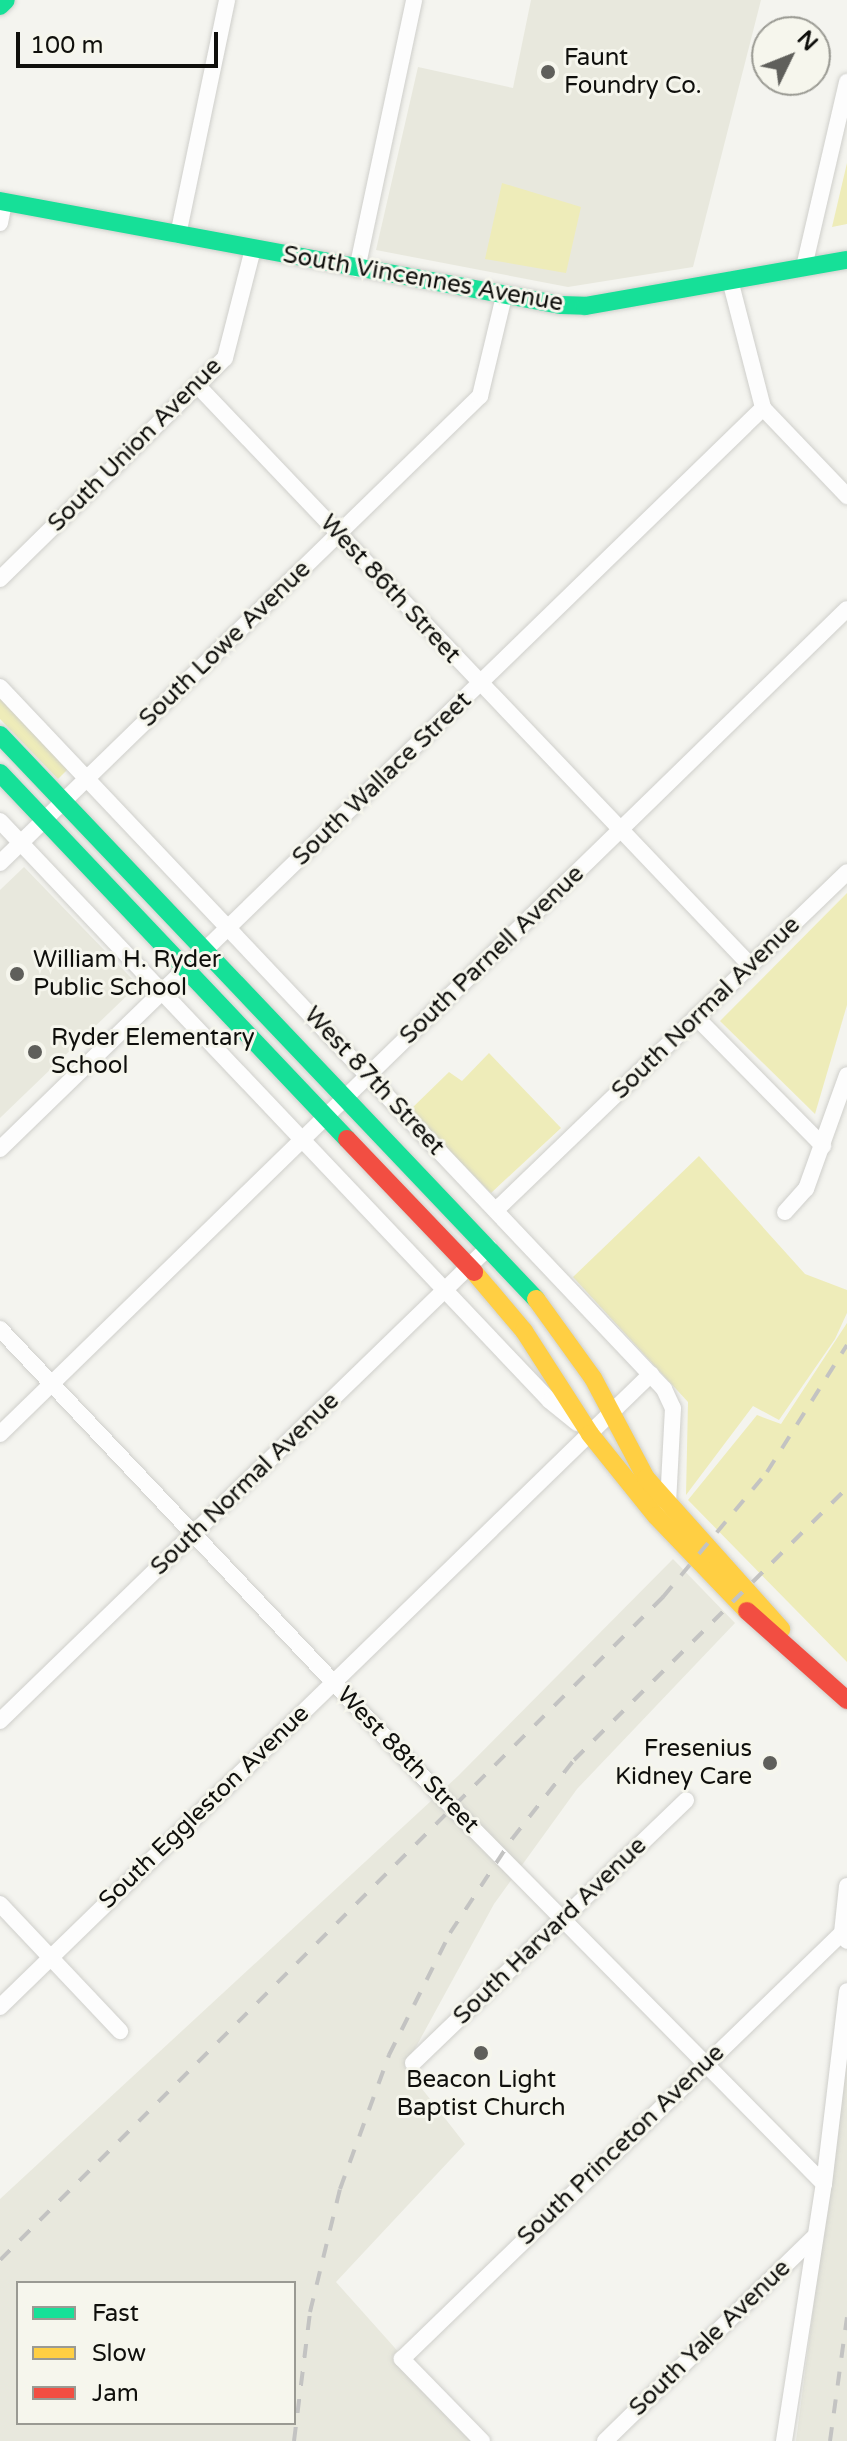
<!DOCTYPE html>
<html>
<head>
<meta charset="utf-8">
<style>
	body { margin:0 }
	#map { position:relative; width:847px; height:2441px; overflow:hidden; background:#f4f4ef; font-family:"Varela Round",sans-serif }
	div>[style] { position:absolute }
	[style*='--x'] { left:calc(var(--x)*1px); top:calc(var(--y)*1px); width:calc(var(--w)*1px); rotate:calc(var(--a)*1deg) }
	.built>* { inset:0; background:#e8e8dd }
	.green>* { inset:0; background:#eeecb9 }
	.roads { filter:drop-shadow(0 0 2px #cfcfcb) drop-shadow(0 0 2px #cfcfcb) }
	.street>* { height:16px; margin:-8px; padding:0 8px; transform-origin:8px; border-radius:8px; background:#fdfdfd }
	.fast>* { height:18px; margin:-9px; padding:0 9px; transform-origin:9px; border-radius:9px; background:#16e098 }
	.slow>* { height:18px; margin:-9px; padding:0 9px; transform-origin:9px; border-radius:9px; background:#ffcf43 }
	.jam>* { height:18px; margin:-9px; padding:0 9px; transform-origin:9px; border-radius:9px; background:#f24e42 }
	.rail>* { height:4px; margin-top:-2px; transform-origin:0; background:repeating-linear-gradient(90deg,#c3c3c2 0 14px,transparent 0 28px) }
	.dots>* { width:22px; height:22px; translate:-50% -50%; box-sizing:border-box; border:4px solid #f6f6ed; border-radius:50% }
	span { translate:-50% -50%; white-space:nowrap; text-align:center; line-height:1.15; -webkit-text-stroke:6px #f6f6ed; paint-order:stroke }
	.poi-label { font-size:24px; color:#0f0f0c }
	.left { translate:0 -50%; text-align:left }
	.right { translate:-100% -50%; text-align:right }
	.street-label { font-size:24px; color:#0f0f0c }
	.legend { position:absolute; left:16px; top:2281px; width:280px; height:144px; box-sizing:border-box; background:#f6f6ed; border:2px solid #9a9a93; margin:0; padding:10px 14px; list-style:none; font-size:24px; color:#0f0f0c }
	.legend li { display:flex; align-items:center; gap:16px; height:40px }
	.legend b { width:40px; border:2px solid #9a9a93 }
	.north { position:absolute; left:751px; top:16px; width:80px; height:80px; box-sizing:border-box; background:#f6f6ed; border:2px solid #9a9a93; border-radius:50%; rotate:47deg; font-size:22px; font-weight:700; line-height:32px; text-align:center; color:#0f0f0c }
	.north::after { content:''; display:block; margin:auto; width:28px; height:36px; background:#5f5f5b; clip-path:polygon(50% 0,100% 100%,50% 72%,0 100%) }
	.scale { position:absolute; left:16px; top:32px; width:202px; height:36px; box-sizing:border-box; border:4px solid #0f0f0c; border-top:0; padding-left:10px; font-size:24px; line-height:28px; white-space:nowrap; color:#0f0f0c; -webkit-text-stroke:6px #f6f6ed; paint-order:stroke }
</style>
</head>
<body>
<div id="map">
	<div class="built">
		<i style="clip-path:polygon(531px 0,761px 0,693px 267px,568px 287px,376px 250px,418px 67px,513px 88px)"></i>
		<i style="clip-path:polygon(24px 867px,138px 985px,0 1118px,0 890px)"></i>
		<i style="clip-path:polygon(evenodd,673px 1559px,735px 1623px,577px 1789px,494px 1904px,405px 2067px,465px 2144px,336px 2282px,478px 2441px,0 2441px,0 2199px,458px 1776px,673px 1559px,18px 2283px,294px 2283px,294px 2423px,18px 2423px,18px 2283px)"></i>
		<i style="clip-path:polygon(847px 2049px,847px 2441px,796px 2441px)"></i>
	</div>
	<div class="green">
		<i style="clip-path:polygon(847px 163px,847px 224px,832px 227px)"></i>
		<i style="clip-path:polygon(502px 183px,581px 207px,566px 273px,485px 259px)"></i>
		<i style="clip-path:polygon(0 698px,68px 769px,58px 779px,0 719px)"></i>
		<i style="clip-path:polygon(847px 893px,847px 1005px,815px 1114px,720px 1021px)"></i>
		<i style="clip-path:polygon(489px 1053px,561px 1128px,491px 1193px,410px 1110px,449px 1072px,462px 1081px)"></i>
		<i style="clip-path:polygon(699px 1156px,805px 1274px,847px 1290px,847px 1313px,835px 1339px,779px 1420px,753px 1406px,686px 1495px,688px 1402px,573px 1277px)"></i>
		<i style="clip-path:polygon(847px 1323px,847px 1662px,688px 1500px,757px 1415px,781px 1424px)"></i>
	</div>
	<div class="roads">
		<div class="street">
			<i style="--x:0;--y:223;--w:21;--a:-79"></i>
			<i style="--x:178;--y:235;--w:240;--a:-78.2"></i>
			<i style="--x:804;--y:267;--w:190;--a:-76.9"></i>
			<i style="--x:357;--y:269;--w:275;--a:-78"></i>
			<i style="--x:730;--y:280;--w:132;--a:75.5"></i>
			<i style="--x:763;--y:408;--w:122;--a:46.3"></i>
			<i style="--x:197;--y:385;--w:801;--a:46.37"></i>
			<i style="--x:0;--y:579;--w:315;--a:-44.5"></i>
			<i style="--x:225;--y:358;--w:113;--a:-75.6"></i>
			<i style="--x:0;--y:687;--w:966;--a:46.59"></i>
			<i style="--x:664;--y:1389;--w:21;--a:65"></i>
			<i style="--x:673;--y:1408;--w:97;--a:93"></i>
			<i style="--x:0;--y:821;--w:799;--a:46.52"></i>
			<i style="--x:550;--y:1401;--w:35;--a:39"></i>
			<i style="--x:0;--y:863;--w:670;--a:-44.21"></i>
			<i style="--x:480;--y:396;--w:103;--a:-76.5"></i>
			<i style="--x:696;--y:1017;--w:181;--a:45.4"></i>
			<i style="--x:0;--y:1149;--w:1064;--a:-44.16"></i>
			<i style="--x:496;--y:1210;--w:487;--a:-43.9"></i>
			<i style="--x:785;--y:1212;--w:31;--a:-48"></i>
			<i style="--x:806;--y:1189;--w:121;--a:-70.2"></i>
			<i style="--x:0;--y:1329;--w:639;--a:46.65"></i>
			<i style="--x:439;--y:1794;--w:548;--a:45.37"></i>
			<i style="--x:0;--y:1434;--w:1182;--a:-44.25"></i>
			<i style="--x:0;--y:1721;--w:681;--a:-44.11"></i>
			<i style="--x:847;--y:1886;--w:47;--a:96.1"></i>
			<i style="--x:842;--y:1933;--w:9;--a:58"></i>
			<i style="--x:0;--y:1904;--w:175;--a:46.6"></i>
			<i style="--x:0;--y:2007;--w:908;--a:-44.2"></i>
			<i style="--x:413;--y:2063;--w:379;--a:-43.9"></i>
			<i style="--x:482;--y:2441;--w:115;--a:-134.3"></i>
			<i style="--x:402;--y:2359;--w:612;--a:-44.07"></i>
			<i style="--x:605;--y:2441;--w:293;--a:-44.3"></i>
			<i style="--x:784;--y:2441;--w:260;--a:-81.2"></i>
			<i style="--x:824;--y:2184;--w:194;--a:-83.2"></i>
		</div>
		<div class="fast">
			<i style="--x:0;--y:6;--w:8;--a:-45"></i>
			<i style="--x:0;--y:201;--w:571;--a:10.5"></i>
			<i style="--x:561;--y:305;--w:24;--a:2"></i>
			<i style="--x:585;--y:306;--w:266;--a:-10"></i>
			<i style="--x:0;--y:735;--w:778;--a:46.46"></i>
			<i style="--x:0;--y:773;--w:504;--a:46.53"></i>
		</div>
		<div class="slow">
			<i style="--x:474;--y:1272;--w:77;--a:49.7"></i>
			<i style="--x:524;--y:1331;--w:122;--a:57.3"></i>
			<i style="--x:590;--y:1434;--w:105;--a:51.2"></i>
			<i style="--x:656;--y:1516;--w:132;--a:46.2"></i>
			<i style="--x:536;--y:1299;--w:97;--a:54.2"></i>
			<i style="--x:593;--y:1378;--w:113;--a:62.1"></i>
			<i style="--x:646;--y:1478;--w:203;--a:48.2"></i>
		</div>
		<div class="jam">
			<i style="--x:347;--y:1139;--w:184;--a:46.3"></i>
			<i style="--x:747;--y:1611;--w:134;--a:41.7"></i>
		</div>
	</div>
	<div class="rail">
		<i style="--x:0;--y:2260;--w:938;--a:-45"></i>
		<i style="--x:663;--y:1597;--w:163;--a:-50.2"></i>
		<i style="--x:767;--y:1472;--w:150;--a:-57.8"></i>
		<i style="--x:294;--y:2441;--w:130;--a:-82.9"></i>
		<i style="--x:310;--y:2312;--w:127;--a:-76.3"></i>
		<i style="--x:340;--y:2189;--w:143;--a:-69.9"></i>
		<i style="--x:389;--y:2055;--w:136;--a:-63.4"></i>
		<i style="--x:450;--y:1933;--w:113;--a:-56.6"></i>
		<i style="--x:512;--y:1839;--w:100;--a:-51.9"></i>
		<i style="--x:574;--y:1760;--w:385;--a:-44.9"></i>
		<i style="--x:830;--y:2441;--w:125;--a:-82.2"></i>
	</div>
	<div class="dots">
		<i style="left:548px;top:72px;background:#5f5f5b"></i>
		<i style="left:17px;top:974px;background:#5f5f5b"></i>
		<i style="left:35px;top:1052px;background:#5f5f5b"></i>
		<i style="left:770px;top:1763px;background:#5f5f5b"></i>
		<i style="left:481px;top:2053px;background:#5f5f5b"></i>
	</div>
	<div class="poi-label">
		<span class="left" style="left:564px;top:72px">Faunt<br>Foundry Co.</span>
		<span class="left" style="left:33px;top:974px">William H. Ryder<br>Public School</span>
		<span class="left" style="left:51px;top:1052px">Ryder Elementary<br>School</span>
		<span class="right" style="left:752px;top:1763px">Fresenius<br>Kidney Care</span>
		<span style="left:481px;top:2094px">Beacon Light<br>Baptist Church</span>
	</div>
	<div class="street-label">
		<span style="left:423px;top:279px;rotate:10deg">South Vincennes Avenue</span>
		<span style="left:135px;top:445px;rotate:-45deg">South Union Avenue</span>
		<span style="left:390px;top:589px;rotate:47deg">West 86th Street</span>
		<span style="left:225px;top:644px;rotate:-44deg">South Lowe Avenue</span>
		<span style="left:382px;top:779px;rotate:-44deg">South Wallace Street</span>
		<span style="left:492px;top:955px;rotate:-44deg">South Parnell Avenue</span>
		<span style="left:706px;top:1008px;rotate:-44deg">South Normal Avenue</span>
		<span style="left:374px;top:1081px;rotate:47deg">West 87th Street</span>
		<span style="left:245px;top:1484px;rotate:-44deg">South Normal Avenue</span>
		<span style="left:408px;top:1760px;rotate:46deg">West 88th Street</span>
		<span style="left:204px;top:1807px;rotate:-44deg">South Eggleston Avenue</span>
		<span style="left:550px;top:1931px;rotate:-44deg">South Harvard Avenue</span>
		<span style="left:621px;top:2145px;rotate:-44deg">South Princeton Avenue</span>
		<span style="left:710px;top:2338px;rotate:-44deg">South Yale Avenue</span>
	</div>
	<ul class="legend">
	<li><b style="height:10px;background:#16e098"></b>Fast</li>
	<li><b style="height:10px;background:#ffcf43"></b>Slow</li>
	<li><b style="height:10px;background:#f24e42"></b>Jam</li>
	</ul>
	<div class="north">N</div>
	<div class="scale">100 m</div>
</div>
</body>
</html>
